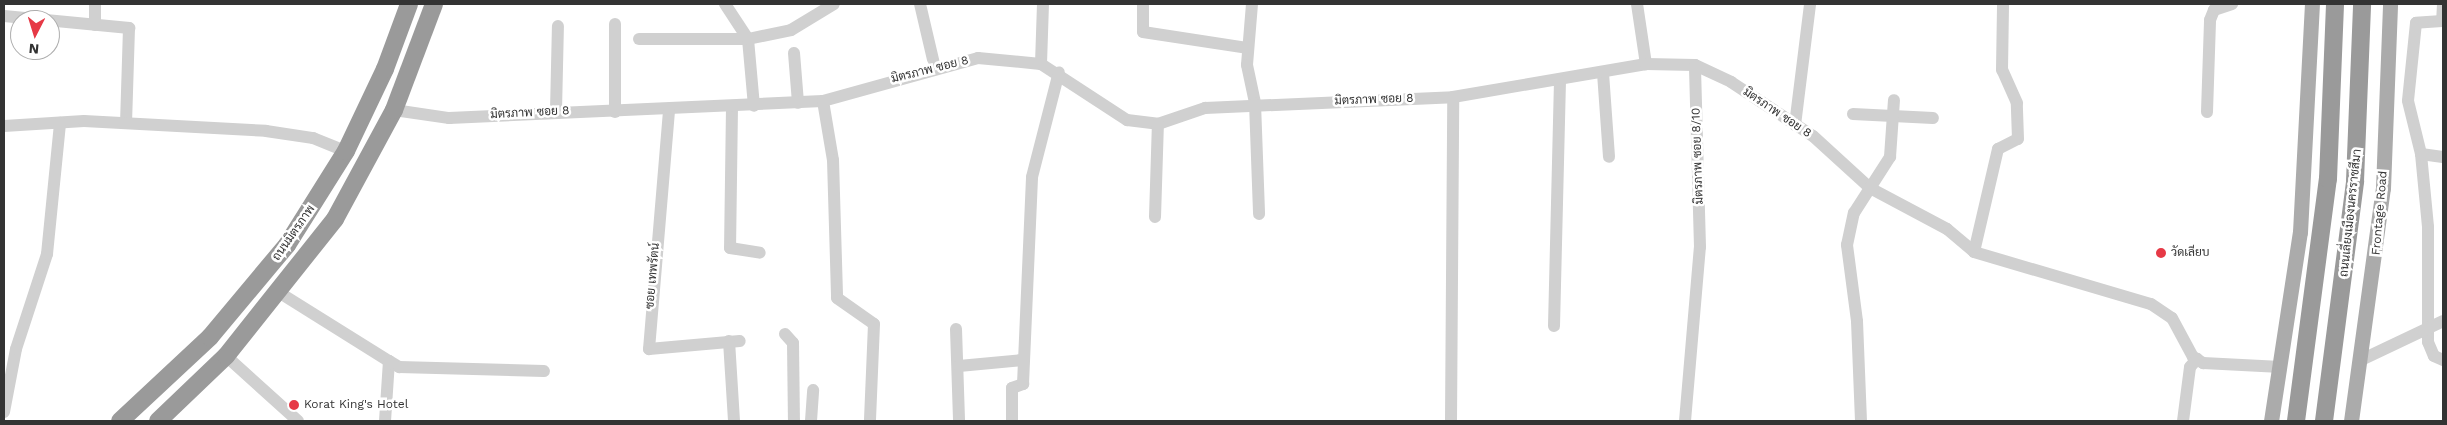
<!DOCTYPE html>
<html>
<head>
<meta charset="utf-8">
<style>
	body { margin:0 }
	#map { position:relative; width:2447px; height:425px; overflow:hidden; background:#fff; font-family:"Work Sans",Sarabun,sans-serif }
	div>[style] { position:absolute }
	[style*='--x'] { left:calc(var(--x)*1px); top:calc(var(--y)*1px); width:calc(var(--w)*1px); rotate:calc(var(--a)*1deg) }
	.minor>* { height:12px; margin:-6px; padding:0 6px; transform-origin:6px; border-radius:6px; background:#d0d0d0 }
	.major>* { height:15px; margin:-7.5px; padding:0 7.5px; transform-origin:7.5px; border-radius:7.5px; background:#ababab }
	.highway>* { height:18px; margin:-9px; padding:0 9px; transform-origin:9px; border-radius:9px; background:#9a9a9a }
	.dots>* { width:14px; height:14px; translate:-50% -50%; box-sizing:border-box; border:2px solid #fff; border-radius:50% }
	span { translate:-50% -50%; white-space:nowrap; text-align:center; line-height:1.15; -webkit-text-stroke:5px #fff; paint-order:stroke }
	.street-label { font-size:12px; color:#333 }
	.poi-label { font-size:12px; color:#333 }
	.left { translate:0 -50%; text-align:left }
	.frame { position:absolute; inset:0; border:5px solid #333; pointer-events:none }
	.north { position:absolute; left:10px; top:10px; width:50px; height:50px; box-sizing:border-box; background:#fff; border:1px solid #adadad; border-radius:50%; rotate:185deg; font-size:14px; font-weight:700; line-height:20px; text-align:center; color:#333 }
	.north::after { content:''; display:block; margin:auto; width:18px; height:22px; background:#e63946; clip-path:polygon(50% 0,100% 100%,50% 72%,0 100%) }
</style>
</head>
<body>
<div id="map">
	<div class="minor">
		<i style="--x:725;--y:4;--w:42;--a:56.7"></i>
		<i style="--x:748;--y:39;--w:67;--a:84.9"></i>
		<i style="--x:920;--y:4;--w:66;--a:76.8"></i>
		<i style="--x:1143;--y:4;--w:28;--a:90"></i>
		<i style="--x:1143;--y:32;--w:105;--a:8.7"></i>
		<i style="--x:1252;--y:4;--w:61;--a:94.7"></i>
		<i style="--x:1247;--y:65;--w:39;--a:78"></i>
		<i style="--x:1255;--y:103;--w:111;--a:87.9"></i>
		<i style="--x:1637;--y:4;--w:61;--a:81.5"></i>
		<i style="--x:2443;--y:4;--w:17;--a:93"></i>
		<i style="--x:2442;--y:21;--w:26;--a:176"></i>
		<i style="--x:2416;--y:23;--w:78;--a:95.9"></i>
		<i style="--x:2408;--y:101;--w:55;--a:76.2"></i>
		<i style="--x:2421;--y:154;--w:73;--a:84.5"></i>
		<i style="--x:2428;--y:227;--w:115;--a:90"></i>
		<i style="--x:2428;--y:342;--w:15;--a:67"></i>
		<i style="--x:2434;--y:356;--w:10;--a:24"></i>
		<i style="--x:4;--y:16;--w:126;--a:5.5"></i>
		<i style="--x:129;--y:28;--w:94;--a:91.8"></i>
		<i style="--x:95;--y:25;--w:21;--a:-90"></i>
		<i style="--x:639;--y:39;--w:109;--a:0"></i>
		<i style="--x:748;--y:39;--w:44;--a:-11.8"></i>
		<i style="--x:791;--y:30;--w:50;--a:-31.2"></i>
		<i style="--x:794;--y:53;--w:50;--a:85.4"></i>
		<i style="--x:1041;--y:64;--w:60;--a:-88.1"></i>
		<i style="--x:1603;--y:73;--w:84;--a:85.9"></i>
		<i style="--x:823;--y:101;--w:60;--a:80.4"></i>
		<i style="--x:833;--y:160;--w:138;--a:88.3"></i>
		<i style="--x:837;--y:298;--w:45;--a:35.1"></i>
		<i style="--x:874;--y:324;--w:97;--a:92.4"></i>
		<i style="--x:732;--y:107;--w:141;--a:90.8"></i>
		<i style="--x:730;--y:248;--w:30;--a:9"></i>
		<i style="--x:394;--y:110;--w:56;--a:8.3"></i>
		<i style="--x:449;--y:118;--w:374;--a:-2.6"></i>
		<i style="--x:823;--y:101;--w:161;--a:-15.5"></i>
		<i style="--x:978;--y:58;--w:63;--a:5.4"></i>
		<i style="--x:1041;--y:64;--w:103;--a:33.1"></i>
		<i style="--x:1127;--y:120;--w:31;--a:7"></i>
		<i style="--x:1158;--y:124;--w:50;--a:-18.8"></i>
		<i style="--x:1205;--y:108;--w:248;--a:-2.5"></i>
		<i style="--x:1453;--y:97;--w:196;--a:-9.7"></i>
		<i style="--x:1646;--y:64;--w:49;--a:1.2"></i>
		<i style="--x:1695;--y:65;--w:40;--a:25"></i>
		<i style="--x:1731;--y:82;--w:98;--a:33.4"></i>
		<i style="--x:1813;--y:136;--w:77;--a:42.4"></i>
		<i style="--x:1870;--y:188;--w:87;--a:28"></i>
		<i style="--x:1947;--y:229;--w:35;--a:40"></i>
		<i style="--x:1974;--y:252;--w:184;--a:16.4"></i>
		<i style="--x:2151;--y:304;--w:25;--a:34"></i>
		<i style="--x:2172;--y:318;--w:44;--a:61.7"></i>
		<i style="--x:2193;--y:357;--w:12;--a:31"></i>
		<i style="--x:2203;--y:363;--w:78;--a:2.9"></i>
		<i style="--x:556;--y:111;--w:85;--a:-88.7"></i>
		<i style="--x:669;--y:111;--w:239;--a:94.8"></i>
		<i style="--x:649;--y:349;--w:91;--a:-5"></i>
		<i style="--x:615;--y:112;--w:88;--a:-90"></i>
		<i style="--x:2207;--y:112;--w:92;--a:-88.1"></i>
		<i style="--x:2210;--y:20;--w:11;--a:-68"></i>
		<i style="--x:2214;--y:10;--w:19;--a:-18"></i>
		<i style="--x:1853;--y:114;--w:80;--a:2.9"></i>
		<i style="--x:1795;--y:125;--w:122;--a:-82.9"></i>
		<i style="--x:4;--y:126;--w:80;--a:-3.6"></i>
		<i style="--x:84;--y:121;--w:182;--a:3.1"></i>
		<i style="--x:266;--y:131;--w:48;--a:8.5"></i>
		<i style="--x:313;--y:138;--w:35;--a:22"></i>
		<i style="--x:2421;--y:154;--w:22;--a:8"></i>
		<i style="--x:1155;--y:217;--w:93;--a:-88.2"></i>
		<i style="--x:1974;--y:252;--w:106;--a:-76.9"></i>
		<i style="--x:1998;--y:149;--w:22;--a:-27"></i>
		<i style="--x:2018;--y:139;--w:36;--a:-92"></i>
		<i style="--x:2017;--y:103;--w:36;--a:-114"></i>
		<i style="--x:2002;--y:70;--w:66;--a:-89.1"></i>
		<i style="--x:280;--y:293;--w:128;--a:32"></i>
		<i style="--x:389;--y:361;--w:60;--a:93.8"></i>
		<i style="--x:1554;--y:326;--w:245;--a:-88.6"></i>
		<i style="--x:956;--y:329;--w:92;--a:88.1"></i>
		<i style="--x:785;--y:334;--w:12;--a:48"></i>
		<i style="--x:793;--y:343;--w:78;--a:89.3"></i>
		<i style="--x:729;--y:341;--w:80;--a:86.4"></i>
		<i style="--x:226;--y:356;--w:97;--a:42.1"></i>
		<i style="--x:2361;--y:360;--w:91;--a:-25.4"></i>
		<i style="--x:389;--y:361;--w:12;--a:31"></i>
		<i style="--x:399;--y:367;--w:145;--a:1.6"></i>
		<i style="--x:959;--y:366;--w:64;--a:-5.4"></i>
		<i style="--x:4;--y:412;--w:64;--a:-79.2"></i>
		<i style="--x:16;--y:349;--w:100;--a:-71.9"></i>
		<i style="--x:47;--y:254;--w:132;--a:-84.3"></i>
		<i style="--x:811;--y:421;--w:31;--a:-86"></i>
		<i style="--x:1012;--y:421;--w:33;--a:-90"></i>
		<i style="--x:1012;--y:388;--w:12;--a:-20"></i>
		<i style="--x:1023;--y:384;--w:207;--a:-87.5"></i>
		<i style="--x:1032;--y:177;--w:108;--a:-75.6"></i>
		<i style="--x:1451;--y:421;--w:324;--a:-89.6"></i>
		<i style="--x:1685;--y:421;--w:175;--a:-85.1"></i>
		<i style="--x:1700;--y:247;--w:182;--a:-91.6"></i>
		<i style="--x:1861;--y:421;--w:100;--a:-92.3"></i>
		<i style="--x:1857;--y:321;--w:77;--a:-97.5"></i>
		<i style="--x:1847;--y:245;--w:33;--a:-78"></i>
		<i style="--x:1854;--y:213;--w:67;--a:-57.3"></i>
		<i style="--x:1890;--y:157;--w:57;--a:-86"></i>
		<i style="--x:2183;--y:421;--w:54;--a:-82.6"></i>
		<i style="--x:2190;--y:367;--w:11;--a:-49"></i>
	</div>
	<div class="major">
		<i style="--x:2271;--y:421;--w:191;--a:-81.3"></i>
		<i style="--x:2300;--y:232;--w:228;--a:-87"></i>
		<i style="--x:2351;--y:421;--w:235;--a:-82.2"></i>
		<i style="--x:2383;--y:188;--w:184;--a:-87.8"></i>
	</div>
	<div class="highway">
		<i style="--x:120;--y:421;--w:123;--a:-43"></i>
		<i style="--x:210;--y:337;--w:120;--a:-50.1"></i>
		<i style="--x:287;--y:245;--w:111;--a:-57.9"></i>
		<i style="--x:346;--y:151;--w:91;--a:-64.6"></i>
		<i style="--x:385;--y:69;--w:69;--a:-69.7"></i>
		<i style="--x:158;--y:421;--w:94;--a:-43.7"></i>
		<i style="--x:226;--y:356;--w:175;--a:-51.5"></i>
		<i style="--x:335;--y:219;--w:124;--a:-61.6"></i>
		<i style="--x:394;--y:110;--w:113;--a:-69.3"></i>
		<i style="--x:2296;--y:421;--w:244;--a:-82.5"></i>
		<i style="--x:2328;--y:179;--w:175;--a:-87.7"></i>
		<i style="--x:2324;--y:421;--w:242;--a:-82.6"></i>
		<i style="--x:2355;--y:181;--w:177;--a:-87.7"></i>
	</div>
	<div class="dots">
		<i style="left:2161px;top:253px;background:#e63946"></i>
		<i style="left:294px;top:405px;background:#e63946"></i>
	</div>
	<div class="street-label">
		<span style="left:930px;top:70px;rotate:-14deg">มิตรภาพ ซอย 8</span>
		<span style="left:1374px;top:100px;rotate:-2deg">มิตรภาพ ซอย 8</span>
		<span style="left:530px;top:113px;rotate:-3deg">มิตรภาพ ซอย 8</span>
		<span style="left:1777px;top:113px;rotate:34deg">มิตรภาพ ซอย 8</span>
		<span style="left:1698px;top:156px;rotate:-92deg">มิตรภาพ ซอย 8/10</span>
		<span style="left:2351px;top:213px;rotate:-84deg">ถนนเลี่ยงเมืองนครราชสีมา</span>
		<span style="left:2380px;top:213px;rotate:-85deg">Frontage Road</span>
		<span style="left:294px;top:233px;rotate:-55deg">ถนนมิตรภาพ</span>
		<span style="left:653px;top:276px;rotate:-85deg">ซอย เทพรัตน์</span>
	</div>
	<div class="poi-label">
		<span class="left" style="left:2171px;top:253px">วัดเลียบ</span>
		<span class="left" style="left:304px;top:405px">Korat King's Hotel</span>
	</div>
	<div class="frame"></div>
	<div class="north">N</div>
</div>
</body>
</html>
